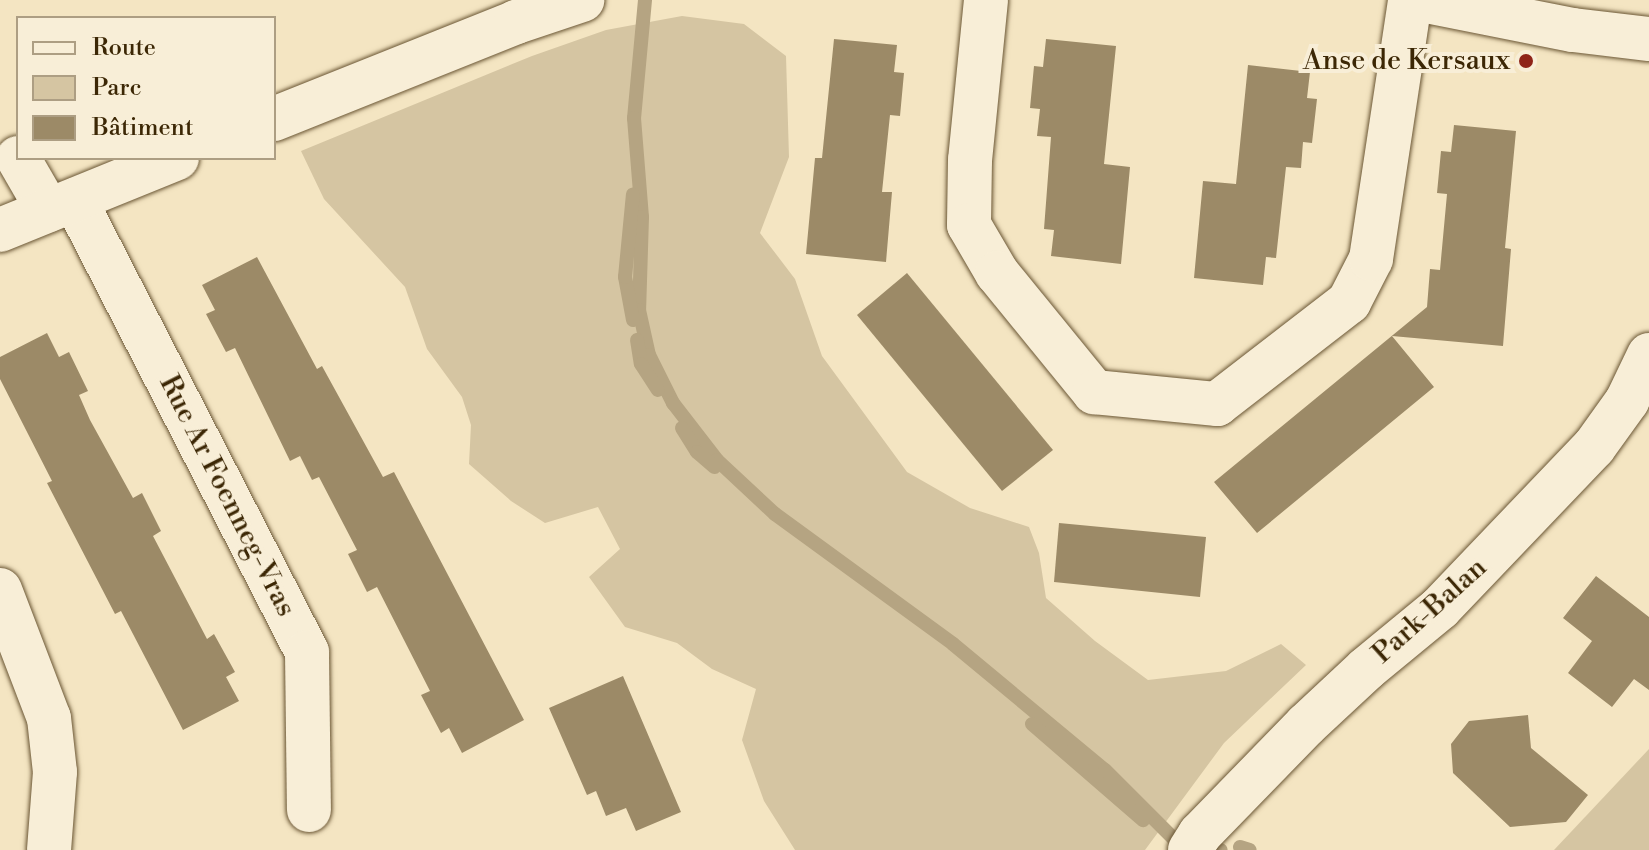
<!DOCTYPE html>
<html>
<head>
<meta charset="utf-8">
<style>
	body { margin:0 }
	#map { position:relative; width:1649px; height:850px; overflow:hidden; background:#f4e5c2; font-family:"Libre Bodoni",serif }
	div>[style] { position:absolute }
	[style*='--x'] { left:calc(var(--x)*1px); top:calc(var(--y)*1px); width:calc(var(--w)*1px); rotate:calc(var(--a)*1deg) }
	.green>* { inset:0; background:#d5c5a2 }
	.stream>* { height:14px; margin:-7px; padding:0 7px; transform-origin:7px; border-radius:7px; background:#b5a482 }
	.building>* { inset:0; background:#9c8a67 }
	.roads { filter:drop-shadow(0 0 2px #6a5634) drop-shadow(0 0 2px #6a5634) }
	.minor>* { height:44px; margin:-22px; padding:0 22px; transform-origin:22px; border-radius:22px; background:#f8eed7 }
	.dots>* { width:22px; height:22px; translate:-50% -50%; box-sizing:border-box; border:4px solid #f8eed7; border-radius:50% }
	span { translate:-50% -50%; white-space:nowrap; text-align:center; line-height:1.15; -webkit-text-stroke:8px #f8eed7; paint-order:stroke }
	.poi-label { font-size:28px; color:#3c2705 }
	.right { translate:-100% -50%; text-align:right }
	.street-label { font-size:28px; color:#3c2705 }
	.legend { position:absolute; left:16px; top:16px; width:260px; height:144px; box-sizing:border-box; background:#f8eed7; border:2px solid #ad9e83; margin:0; padding:10px 14px; list-style:none; font-size:24px; color:#3c2705 }
	.legend li { display:flex; align-items:center; gap:16px; height:40px }
	.legend b { width:40px; border:2px solid #ad9e83 }
</style>
</head>
<body>
<div id="map">
	<div class="green">
		<i style="clip-path:polygon(682px 16px,744px 24px,786px 56px,789px 157px,760px 233px,795px 279px,822px 356px,907px 472px,970px 508px,1029px 527px,1039px 553px,1046px 598px,1095px 641px,1148px 680px,1226px 671px,1281px 644px,1306px 665px,1224px 743px,1145px 850px,795px 850px,764px 801px,742px 740px,756px 689px,712px 669px,677px 643px,625px 627px,589px 577px,620px 549px,598px 507px,545px 523px,511px 501px,469px 464px,471px 425px,462px 397px,427px 349px,405px 287px,324px 199px,301px 151px,532px 56px,606px 30px)"></i>
		<i style="clip-path:polygon(1649px 749px,1649px 850px,1554px 850px)"></i>
	</div>
	<div class="stream">
		<i style="--x:645;--y:0;--w:119;--a:95.3"></i>
		<i style="--x:634;--y:118;--w:99;--a:85.4"></i>
		<i style="--x:642;--y:217;--w:93;--a:91.8"></i>
		<i style="--x:639;--y:310;--w:46;--a:77.5"></i>
		<i style="--x:649;--y:355;--w:54;--a:63.4"></i>
		<i style="--x:673;--y:403;--w:72;--a:52.3"></i>
		<i style="--x:717;--y:460;--w:79;--a:43"></i>
		<i style="--x:775;--y:514;--w:220;--a:36.1"></i>
		<i style="--x:953;--y:644;--w:197;--a:39.7"></i>
		<i style="--x:1105;--y:770;--w:105;--a:45"></i>
		<i style="--x:1179;--y:844;--w:42;--a:8.1"></i>
		<i style="--x:633;--y:320;--w:44;--a:-100.5"></i>
		<i style="--x:625;--y:277;--w:83;--a:-84.5"></i>
		<i style="--x:637;--y:340;--w:24;--a:81"></i>
		<i style="--x:641;--y:364;--w:31;--a:57"></i>
		<i style="--x:682;--y:428;--w:28;--a:58"></i>
		<i style="--x:697;--y:452;--w:23;--a:41"></i>
		<i style="--x:1032;--y:724;--w:147;--a:40.9"></i>
		<i style="--x:1240;--y:847;--w:10;--a:17"></i>
	</div>
	<div class="building">
		<i style="clip-path:polygon(834px 39px,897px 45px,894px 72px,904px 73px,900px 116px,890px 115px,882px 192px,892px 192px,886px 262px,806px 254px,815px 158px,822px 158px)"></i>
		<i style="clip-path:polygon(1046px 39px,1116px 46px,1104px 164px,1130px 167px,1121px 264px,1051px 256px,1054px 230px,1044px 229px,1051px 137px,1037px 136px,1040px 109px,1030px 108px,1034px 66px,1043px 67px)"></i>
		<i style="clip-path:polygon(1248px 65px,1310px 72px,1307px 98px,1317px 99px,1312px 143px,1303px 142px,1301px 168px,1286px 167px,1276px 258px,1266px 257px,1263px 285px,1194px 278px,1203px 181px,1236px 184px)"></i>
		<i style="clip-path:polygon(1454px 125px,1516px 131px,1505px 248px,1511px 249px,1503px 346px,1392px 336px,1434px 387px,1257px 533px,1214px 482px,1427px 307px,1430px 269px,1440px 270px,1447px 194px,1437px 193px,1441px 151px,1451px 152px)"></i>
		<i style="clip-path:polygon(257px 257px,317px 369px,322px 366px,383px 477px,394px 472px,524px 720px,462px 753px,449px 728px,441px 733px,421px 695px,430px 691px,377px 587px,367px 592px,348px 554px,357px 550px,319px 477px,312px 480px,300px 456px,290px 461px,235px 348px,226px 352px,206px 314px,215px 310px,202px 285px)"></i>
		<i style="clip-path:polygon(907px 273px,1053px 450px,1002px 491px,857px 315px)"></i>
		<i style="clip-path:polygon(47px 333px,59px 357px,69px 352px,88px 391px,79px 395px,90px 420px,133px 498px,142px 493px,161px 531px,153px 536px,207px 639px,214px 634px,235px 672px,226px 677px,239px 701px,183px 730px,121px 611px,115px 614px,47px 483px,52px 481px,0 379px,0 357px)"></i>
		<i style="clip-path:polygon(1059px 523px,1206px 537px,1200px 597px,1054px 582px)"></i>
		<i style="clip-path:polygon(1596px 576px,1649px 617px,1649px 690px,1634px 679px,1612px 707px,1568px 673px,1592px 641px,1563px 618px)"></i>
		<i style="clip-path:polygon(623px 676px,681px 812px,636px 831px,626px 808px,606px 816px,596px 791px,587px 795px,549px 708px)"></i>
		<i style="clip-path:polygon(1528px 715px,1531px 748px,1588px 795px,1566px 822px,1510px 827px,1453px 773px,1451px 744px,1469px 721px)"></i>
	</div>
	<div class="roads">
		<div class="minor">
			<i style="--x:986;--y:0;--w:161;--a:95.7"></i>
			<i style="--x:970;--y:160;--w:65;--a:90.9"></i>
			<i style="--x:969;--y:225;--w:56;--a:59.7"></i>
			<i style="--x:997;--y:273;--w:154;--a:50.8"></i>
			<i style="--x:1094;--y:392;--w:124;--a:5.6"></i>
			<i style="--x:1217;--y:404;--w:167;--a:-37.7"></i>
			<i style="--x:1349;--y:302;--w:48;--a:-62.9"></i>
			<i style="--x:1371;--y:259;--w:262;--a:-81.4"></i>
			<i style="--x:1421;--y:0;--w:155;--a:11.2"></i>
			<i style="--x:1573;--y:30;--w:77;--a:6.8"></i>
			<i style="--x:274;--y:119;--w:261;--a:-21.8"></i>
			<i style="--x:516;--y:22;--w:70;--a:-18.4"></i>
			<i style="--x:18;--y:158;--w:60;--a:60"></i>
			<i style="--x:75;--y:200;--w:508;--a:62.83"></i>
			<i style="--x:307;--y:652;--w:158;--a:89.3"></i>
			<i style="--x:0;--y:230;--w:191;--a:-22.1"></i>
			<i style="--x:0;--y:590;--w:137;--a:69.1"></i>
			<i style="--x:49;--y:718;--w:54;--a:83.7"></i>
			<i style="--x:55;--y:772;--w:78;--a:94.4"></i>
			<i style="--x:1190;--y:850;--w:19;--a:-58"></i>
			<i style="--x:1200;--y:834;--w:152;--a:-45.8"></i>
			<i style="--x:1306;--y:725;--w:82;--a:-43"></i>
			<i style="--x:1366;--y:669;--w:96;--a:-39.5"></i>
			<i style="--x:1440;--y:608;--w:223;--a:-46.3"></i>
			<i style="--x:1594;--y:447;--w:57;--a:-54.3"></i>
			<i style="--x:1627;--y:401;--w:51;--a:-64.4"></i>
		</div>
	</div>
	<div class="dots">
		<i style="left:1526px;top:61px;background:#8f2418"></i>
	</div>
	<div class="poi-label">
		<span class="right" style="left:1510px;top:61px">Anse de Kersaux</span>
	</div>
	<div class="street-label">
		<span style="left:227px;top:496px;rotate:63deg">Rue Ar Foenneg-Vras</span>
		<span style="left:1430px;top:611px;rotate:-42deg">Park-Balan</span>
	</div>
	<ul class="legend">
	<li><b style="height:10px;background:#f8eed7"></b>Route</li>
	<li><b style="height:22px;background:#d5c5a2"></b>Parc</li>
	<li><b style="height:22px;background:#9c8a67"></b>Bâtiment</li>
	</ul>
</div>
</body>
</html>
